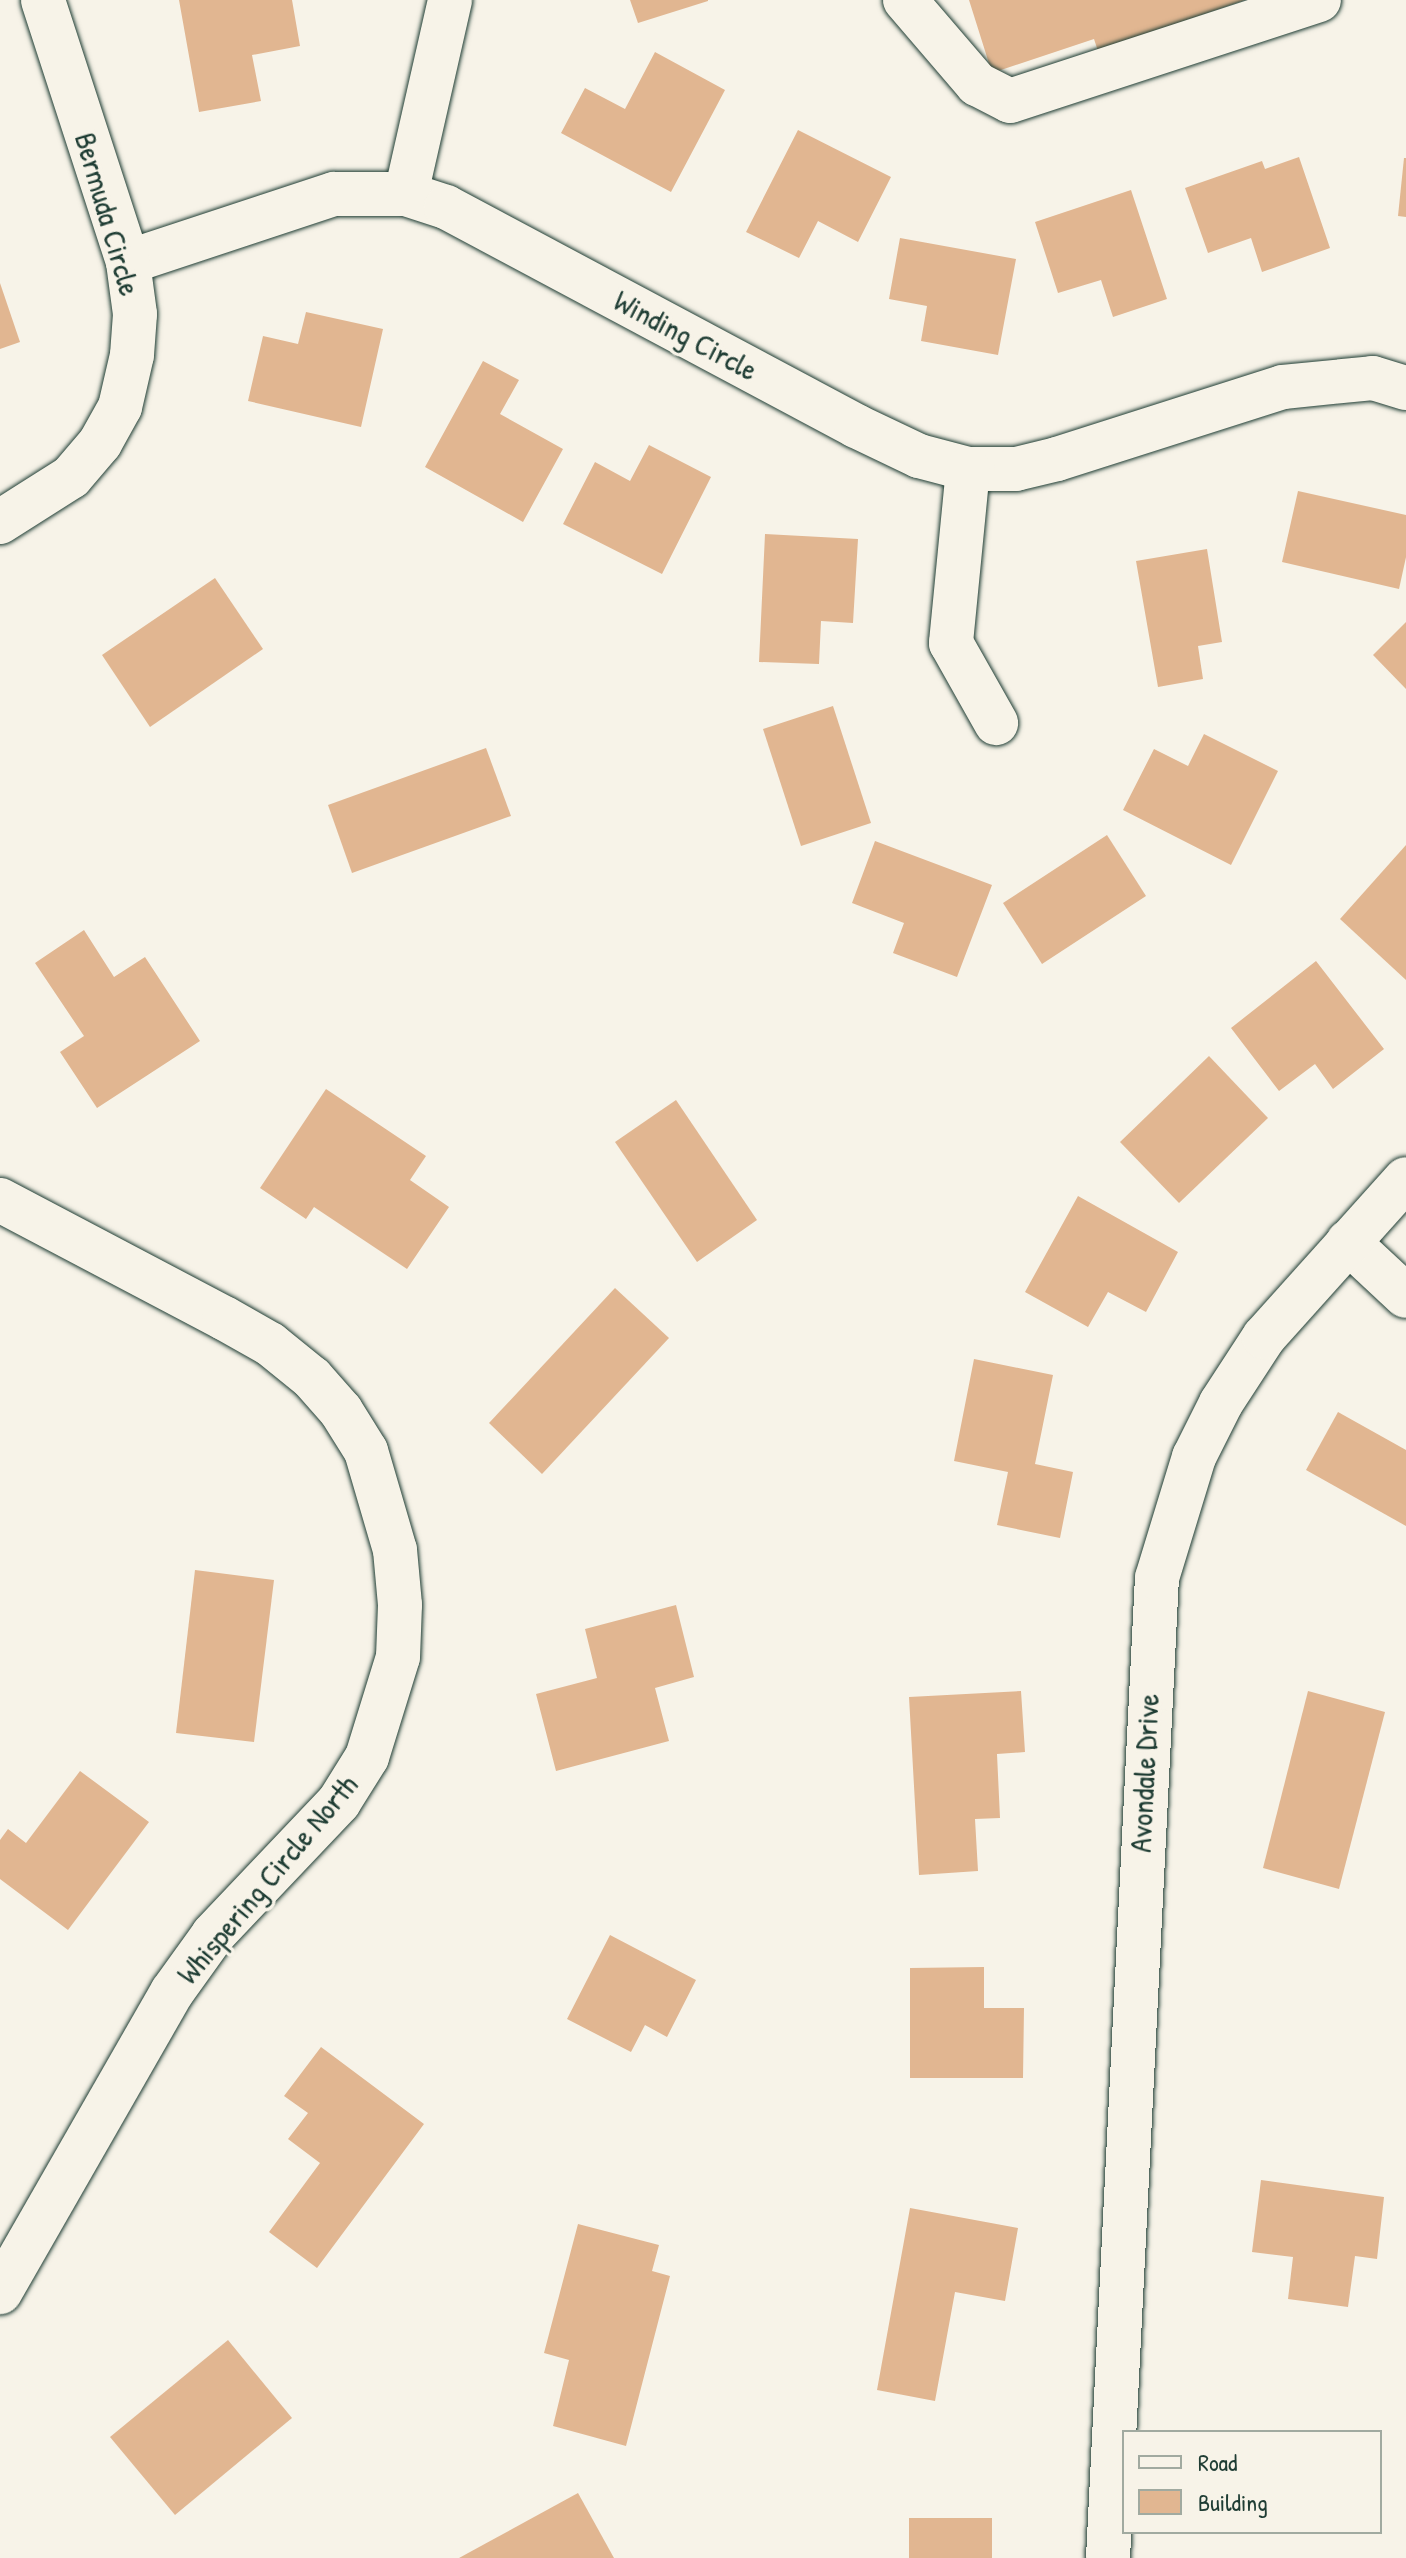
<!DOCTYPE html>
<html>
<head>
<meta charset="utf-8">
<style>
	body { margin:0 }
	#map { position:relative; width:1406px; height:2558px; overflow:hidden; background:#f7f3e8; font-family:"Patrick Hand",sans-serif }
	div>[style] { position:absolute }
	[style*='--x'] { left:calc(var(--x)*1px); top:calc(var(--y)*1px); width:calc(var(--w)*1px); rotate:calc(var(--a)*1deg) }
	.building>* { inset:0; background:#e1b691 }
	.roads { filter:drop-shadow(0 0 2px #1f3d34) drop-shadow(0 0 2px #1f3d34) }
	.minor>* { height:44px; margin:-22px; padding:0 22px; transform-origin:22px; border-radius:22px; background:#f7f3e8 }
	span { translate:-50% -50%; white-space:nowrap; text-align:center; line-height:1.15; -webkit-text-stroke:7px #f7f3e8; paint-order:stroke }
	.street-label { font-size:30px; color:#1f3d34 }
	.legend { position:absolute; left:1122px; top:2430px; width:260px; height:104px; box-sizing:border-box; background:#f7f3e8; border:2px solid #a1aaa0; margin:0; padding:10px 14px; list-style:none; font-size:24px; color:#1f3d34 }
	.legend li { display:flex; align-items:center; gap:16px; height:40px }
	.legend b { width:40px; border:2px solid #a1aaa0 }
</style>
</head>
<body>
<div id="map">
	<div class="building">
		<i style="clip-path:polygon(179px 0,292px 0,300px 46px,252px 55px,261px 101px,199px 112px)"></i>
		<i style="clip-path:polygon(630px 0,708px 0,708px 1px,638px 23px)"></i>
		<i style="clip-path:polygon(969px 0,1245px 0,1098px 51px,1094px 39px,992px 73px)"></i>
		<i style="clip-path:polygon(655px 52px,725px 90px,671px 192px,561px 133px,585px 88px,625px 109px)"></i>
		<i style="clip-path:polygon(798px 130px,891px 177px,858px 242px,818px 221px,799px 258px,746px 232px)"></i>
		<i style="clip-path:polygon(1299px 157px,1330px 248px,1262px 272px,1251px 238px,1208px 253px,1185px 188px,1262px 161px,1265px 169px)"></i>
		<i style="clip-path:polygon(1404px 158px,1406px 158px,1406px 217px,1398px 216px)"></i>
		<i style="clip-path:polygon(1131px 190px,1167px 299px,1113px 317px,1101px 280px,1058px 293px,1035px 222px)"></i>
		<i style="clip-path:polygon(900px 238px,1016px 259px,998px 355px,921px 341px,927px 306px,889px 299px)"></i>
		<i style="clip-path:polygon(0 283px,20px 342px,0 349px)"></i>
		<i style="clip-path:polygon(306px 312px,383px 329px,361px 427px,248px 401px,263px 336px,298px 344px)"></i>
		<i style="clip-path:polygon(483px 361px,519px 380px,500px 414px,563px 449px,523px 522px,425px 467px)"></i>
		<i style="clip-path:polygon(649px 445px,711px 477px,662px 574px,563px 524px,595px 462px,630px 481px)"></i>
		<i style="clip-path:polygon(1298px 491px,1406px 515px,1406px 557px,1399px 589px,1282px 562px)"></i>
		<i style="clip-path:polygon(765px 534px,858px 539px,853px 623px,821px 621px,819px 664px,759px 662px)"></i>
		<i style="clip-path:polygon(1207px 549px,1222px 642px,1198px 646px,1203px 679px,1158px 687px,1136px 561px)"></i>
		<i style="clip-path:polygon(215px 578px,263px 649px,150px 727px,102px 655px)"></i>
		<i style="clip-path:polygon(1406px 622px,1406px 689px,1373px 655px)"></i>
		<i style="clip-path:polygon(833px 706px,871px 823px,801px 846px,763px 729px)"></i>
		<i style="clip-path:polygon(1204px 734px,1278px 771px,1231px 865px,1123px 810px,1154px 749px,1188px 766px)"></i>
		<i style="clip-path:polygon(486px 748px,511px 816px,352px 873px,328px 805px)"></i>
		<i style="clip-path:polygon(1107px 835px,1146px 896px,1042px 964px,1003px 903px)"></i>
		<i style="clip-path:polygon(875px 841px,992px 885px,957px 977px,893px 953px,904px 923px,852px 903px)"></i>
		<i style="clip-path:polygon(1406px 845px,1406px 980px,1340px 919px)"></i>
		<i style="clip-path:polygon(84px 930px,114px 977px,145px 957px,200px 1041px,97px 1108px,60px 1052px,84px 1036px,35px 963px)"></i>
		<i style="clip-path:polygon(1316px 961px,1384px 1049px,1333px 1089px,1315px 1064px,1279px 1091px,1231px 1028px)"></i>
		<i style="clip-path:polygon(1209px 1056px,1268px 1118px,1179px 1203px,1120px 1142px)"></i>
		<i style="clip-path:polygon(326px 1089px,426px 1156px,410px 1180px,449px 1207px,407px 1269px,314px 1207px,306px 1219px,260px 1188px)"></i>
		<i style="clip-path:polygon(676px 1100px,757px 1220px,697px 1262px,615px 1142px)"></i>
		<i style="clip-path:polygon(1078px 1196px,1178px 1252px,1146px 1312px,1108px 1292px,1088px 1327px,1025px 1292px)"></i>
		<i style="clip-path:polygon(615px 1288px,669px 1338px,542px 1474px,489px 1423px)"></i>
		<i style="clip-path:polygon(974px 1359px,1053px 1375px,1035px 1464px,1073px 1472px,1060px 1538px,997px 1525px,1008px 1472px,954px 1461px)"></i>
		<i style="clip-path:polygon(1338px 1412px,1406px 1450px,1406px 1526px,1306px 1470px)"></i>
		<i style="clip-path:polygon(195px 1570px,274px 1580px,254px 1742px,176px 1733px)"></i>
		<i style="clip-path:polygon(676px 1605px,694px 1677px,655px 1688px,669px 1741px,556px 1771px,536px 1694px,597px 1678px,585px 1629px)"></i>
		<i style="clip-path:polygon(1021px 1691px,1025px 1752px,997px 1754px,1000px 1818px,975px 1819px,978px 1871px,919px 1875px,909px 1697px)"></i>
		<i style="clip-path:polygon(1308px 1691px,1385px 1712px,1339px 1889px,1263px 1868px)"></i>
		<i style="clip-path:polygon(80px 1771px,149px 1822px,68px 1930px,0 1879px,0 1840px,8px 1829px,26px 1843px)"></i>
		<i style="clip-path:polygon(610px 1935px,696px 1980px,667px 2037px,645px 2025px,631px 2052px,567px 2019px)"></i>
		<i style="clip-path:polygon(984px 1967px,984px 2008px,1024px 2008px,1023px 2078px,910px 2078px,910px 1968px)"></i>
		<i style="clip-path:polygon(321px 2047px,424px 2124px,317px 2268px,269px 2232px,320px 2163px,288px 2139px,308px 2113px,284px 2096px)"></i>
		<i style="clip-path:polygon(1261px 2180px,1384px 2197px,1377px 2259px,1355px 2256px,1348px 2307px,1288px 2299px,1293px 2257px,1252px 2252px)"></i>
		<i style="clip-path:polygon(910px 2208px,1018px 2228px,1005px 2301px,955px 2292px,935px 2401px,877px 2390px)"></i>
		<i style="clip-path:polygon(578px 2224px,659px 2245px,652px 2271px,670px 2276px,626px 2446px,553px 2426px,569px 2360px,544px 2353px)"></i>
		<i style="clip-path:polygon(228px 2340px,292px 2418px,175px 2515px,110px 2437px)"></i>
		<i style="clip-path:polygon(578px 2493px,614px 2558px,459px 2558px)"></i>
		<i style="clip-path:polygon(909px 2518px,992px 2518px,992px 2558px,909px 2558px)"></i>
	</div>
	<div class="roads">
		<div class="minor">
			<i style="--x:905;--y:0;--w:111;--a:49.4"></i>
			<i style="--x:977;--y:84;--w:37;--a:27"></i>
			<i style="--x:1010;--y:101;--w:325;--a:-18.1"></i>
			<i style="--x:406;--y:194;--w:199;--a:-77.2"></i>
			<i style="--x:128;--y:262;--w:217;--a:-18.3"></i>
			<i style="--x:334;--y:194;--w:72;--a:0"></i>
			<i style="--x:406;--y:194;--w:42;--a:18"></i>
			<i style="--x:446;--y:207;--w:465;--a:28.1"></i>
			<i style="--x:856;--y:426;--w:70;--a:25.5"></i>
			<i style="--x:919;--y:456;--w:51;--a:14.9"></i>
			<i style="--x:968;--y:469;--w:48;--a:0"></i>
			<i style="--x:1016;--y:469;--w:42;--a:-13.7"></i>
			<i style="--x:1057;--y:459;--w:237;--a:-17.7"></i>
			<i style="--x:1283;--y:387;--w:90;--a:-5.7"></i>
			<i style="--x:1373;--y:378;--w:34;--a:17"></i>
			<i style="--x:968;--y:469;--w:175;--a:95.6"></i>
			<i style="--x:951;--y:643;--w:92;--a:60.6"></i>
			<i style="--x:0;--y:522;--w:84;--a:-32.4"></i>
			<i style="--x:71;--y:477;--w:45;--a:-49.5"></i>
			<i style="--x:100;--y:443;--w:41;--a:-60.9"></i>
			<i style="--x:120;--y:407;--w:53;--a:-77"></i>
			<i style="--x:132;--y:355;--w:41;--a:-85.8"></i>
			<i style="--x:135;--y:314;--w:52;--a:-97.7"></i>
			<i style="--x:128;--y:262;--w:275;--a:-108"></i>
			<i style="--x:0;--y:1200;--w:253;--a:27.8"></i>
			<i style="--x:224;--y:1318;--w:53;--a:29.5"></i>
			<i style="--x:270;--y:1344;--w:54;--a:39"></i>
			<i style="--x:312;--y:1378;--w:44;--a:48.7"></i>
			<i style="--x:341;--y:1411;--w:47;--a:58"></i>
			<i style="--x:366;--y:1451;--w:103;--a:73.7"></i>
			<i style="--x:395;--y:1550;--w:55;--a:84.8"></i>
			<i style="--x:400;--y:1605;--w:52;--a:92.2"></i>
			<i style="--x:398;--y:1657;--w:105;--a:107.2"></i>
			<i style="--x:367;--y:1757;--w:53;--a:121.9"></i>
			<i style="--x:339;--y:1802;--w:183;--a:133.5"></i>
			<i style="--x:213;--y:1935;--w:70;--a:125.7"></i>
			<i style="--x:172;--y:1992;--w:346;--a:119.8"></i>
			<i style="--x:1348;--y:1242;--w:79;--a:43"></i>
			<i style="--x:1108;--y:2558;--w:981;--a:-87.14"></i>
			<i style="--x:1157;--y:1578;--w:127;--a:-73"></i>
			<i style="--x:1194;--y:1457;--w:60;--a:-63.4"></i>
			<i style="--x:1221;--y:1403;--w:79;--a:-56.9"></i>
			<i style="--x:1264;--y:1337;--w:212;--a:-48.1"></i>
		</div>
	</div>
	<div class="street-label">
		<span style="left:108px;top:214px;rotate:74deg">Bermuda Circle</span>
		<span style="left:686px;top:335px;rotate:28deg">Winding Circle</span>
		<span style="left:1144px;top:1773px;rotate:-87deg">Avondale Drive</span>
		<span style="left:267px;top:1879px;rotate:-50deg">Whispering Circle North</span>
	</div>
	<ul class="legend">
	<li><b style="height:10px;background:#f7f3e8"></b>Road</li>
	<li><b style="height:22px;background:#e1b691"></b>Building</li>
	</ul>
</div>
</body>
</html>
